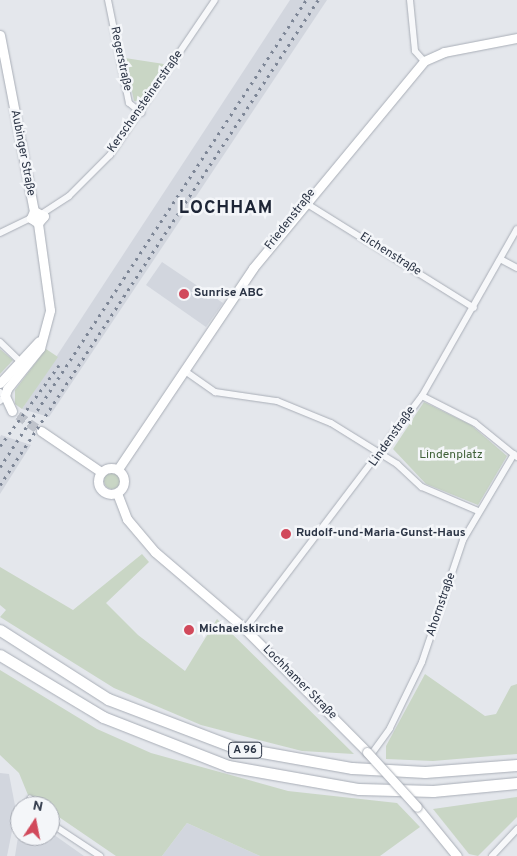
<!DOCTYPE html>
<html>
<head>
<meta charset="utf-8">
<style>
	body { margin:0 }
	#map { position:relative; width:517px; height:856px; overflow:hidden; background:#e4e7ec; font-family:Overpass,sans-serif }
	div>[style] { position:absolute }
	[style*='--x'] { left:calc(var(--x)*1px); top:calc(var(--y)*1px); width:calc(var(--w)*1px); rotate:calc(var(--a)*1deg) }
	.built>* { inset:0; background:#d2d6de }
	.green>* { inset:0; background:#c9d6c5 }
	.round { border-radius:50% }
	.secondary-tunnel>* { height:9px; margin-top:-4.5px; transform-origin:0; background:repeating-linear-gradient(90deg,#bfc3cb 0 9px,transparent 0 13.5px) }
	.roads { filter:drop-shadow(0 0 1px #a9aeb7) drop-shadow(0 0 1px #a9aeb7) }
	.street>* { height:6px; margin:-3px; padding:0 3px; transform-origin:3px; border-radius:3px; background:#f7f8fa }
	.secondary>* { height:9px; margin:-4.5px; padding:0 4.5px; transform-origin:4.5px; border-radius:4.5px; background:#fff }
	.secondary>.ring { margin:-4.5px; padding:0; box-sizing:content-box; background:none; border:9px solid #fff; border-radius:50% }
	.highway>* { height:11px; margin:-5.5px; padding:0 5.5px; transform-origin:5.5px; border-radius:5.5px; background:#fff }
	.rail>* { height:2.5px; margin-top:-1.25px; transform-origin:0; background:repeating-linear-gradient(90deg,#7d8696 0 2.5px,transparent 0 7.5px) }
	.bridges { filter:drop-shadow(0 0 1px #a9aeb7) drop-shadow(0 0 1px #a9aeb7) }
	.secondary-bridge>* { height:9px; margin:-4.5px; padding:0 4.5px; transform-origin:4.5px; border-radius:4.5px; background:#fff }
	.dots>* { width:14px; height:14px; translate:-50% -50%; box-sizing:border-box; border:2px solid #f4f6f9; border-radius:50% }
	span { translate:-50% -50%; white-space:nowrap; text-align:center; line-height:1.15; -webkit-text-stroke:5px #f4f6f9; paint-order:stroke }
	.shield-label span { padding:1px 4px; background:#f4f6f9; border:1px solid; border-radius:4px; -webkit-text-stroke-width:0 }
	.shield-label { font-size:11px; color:#2b3445; font-weight:700 }
	.street-label { font-size:12px; color:#2b3445 }
	.poi-label { font-size:12px; color:#2b3445; font-weight:700 }
	.left { translate:0 -50%; text-align:left }
	.park-label { font-size:12px; color:#3f6138 }
	.district-label { font-size:18px; color:#1d2536; font-weight:700; letter-spacing:1px }
	.north { position:absolute; left:10px; top:796px; width:50px; height:50px; box-sizing:border-box; background:#f4f6f9; border:1px solid #a4a8b1; border-radius:50%; rotate:11deg; font-size:14px; font-weight:700; line-height:20px; text-align:center; color:#2b3445 }
	.north::after { content:''; display:block; margin:auto; width:18px; height:22px; background:#d1495b; clip-path:polygon(50% 0,100% 100%,50% 72%,0 100%) }
</style>
</head>
<body>
<div id="map">
	<div class="built">
		<i style="clip-path:polygon(290px 0,327px 0,49px 417px,22px 409px)"></i>
		<i style="clip-path:polygon(162px 262px,223px 303px,206px 327px,146px 285px)"></i>
		<i style="clip-path:polygon(1px 435px,31px 445px,0 494px,0 437px)"></i>
		<i style="clip-path:polygon(0 773px,9px 774px,16px 811px,7px 856px,0 856px)"></i>
		<i style="clip-path:polygon(187px 823px,260px 856px,162px 856px)"></i>
		<i style="clip-path:polygon(20px 824px,20px 836px,50px 836px,50px 832px,84px 856px,15px 856px)"></i>
	</div>
	<div class="green">
		<i style="clip-path:polygon(125px 58px,164px 64px,141px 102px,134px 101px)"></i>
		<i style="clip-path:polygon(0 349px,13px 360px,0 374px)"></i>
		<i style="clip-path:polygon(46px 349px,58px 357px,22px 409px,15px 404px,15px 390px)"></i>
		<i style="clip-path:polygon(424px 402px,471px 425px,507px 456px,478px 505px,426px 484px,393px 449px)"></i>
		<i class="round" style="left:104px;top:473px;width:16px;height:16px"></i>
		<i style="clip-path:polygon(142px 554px,149px 562px,106px 603px,138px 635px,185px 671px,217px 619px,354px 754px,302px 751px,201px 725px,114px 688px,0 617px,6px 610px,0 605px,0 567px,73px 610px)"></i>
		<i style="clip-path:polygon(0 670px,97px 729px,151px 753px,288px 791px,397px 803px,420px 827px,380px 856px,260px 856px,187px 823px,162px 856px,116px 856px,56px 815px,50px 806px,28px 795px,19px 773px,0 755px)"></i>
		<i style="clip-path:polygon(425px 674px,485px 716px,496px 714px,511px 686px,517px 684px,517px 754px,433px 761px,386px 759px,386px 746px)"></i>
		<i style="clip-path:polygon(517px 797px,517px 817px,478px 856px,469px 854px,433px 809px)"></i>
	</div>
	<div class="secondary-tunnel">
		<i style="--x:18;--y:415;--w:28;--a:35"></i>
	</div>
	<div class="roads">
		<div class="street">
			<i style="--x:108;--y:0;--w:105;--a:78.5"></i>
			<i style="--x:129;--y:103;--w:16;--a:38"></i>
			<i style="--x:410;--y:0;--w:51;--a:84.4"></i>
			<i style="--x:415;--y:51;--w:13;--a:48"></i>
			<i style="--x:304;--y:202;--w:200;--a:31.9"></i>
			<i style="--x:43;--y:213;--w:31;--a:-33"></i>
			<i style="--x:69;--y:196;--w:58;--a:-45"></i>
			<i style="--x:110;--y:155;--w:187;--a:-55.9"></i>
			<i style="--x:0;--y:233;--w:34;--a:-26"></i>
			<i style="--x:502;--y:260;--w:17;--a:28"></i>
			<i style="--x:0;--y:342;--w:28;--a:44"></i>
			<i style="--x:185;--y:371;--w:37;--a:35"></i>
			<i style="--x:215;--y:392;--w:63;--a:8.3"></i>
			<i style="--x:277;--y:401;--w:58;--a:22.2"></i>
			<i style="--x:331;--y:423;--w:78;--a:31.8"></i>
			<i style="--x:397;--y:464;--w:34;--a:43"></i>
			<i style="--x:422;--y:487;--w:61;--a:23.2"></i>
			<i style="--x:0;--y:392;--w:6;--a:39"></i>
			<i style="--x:5;--y:396;--w:7;--a:135"></i>
			<i style="--x:422;--y:396;--w:59;--a:27"></i>
			<i style="--x:475;--y:423;--w:54;--a:39"></i>
			<i style="--x:245;--y:629;--w:293;--a:-52.8"></i>
			<i style="--x:422;--y:396;--w:192;--a:-60.4"></i>
			<i style="--x:370;--y:756;--w:34;--a:-54"></i>
			<i style="--x:390;--y:728;--w:73;--a:-64.1"></i>
			<i style="--x:422;--y:662;--w:129;--a:-71.4"></i>
			<i style="--x:463;--y:540;--w:100;--a:-59.3"></i>
			<i style="--x:27;--y:806;--w:8;--a:-67"></i>
			<i style="--x:30;--y:799;--w:12;--a:35"></i>
			<i style="--x:50;--y:823;--w:60;--a:33.4"></i>
			<i style="--x:492;--y:856;--w:37;--a:-47"></i>
		</div>
		<div class="secondary">
			<i style="--x:0;--y:35;--w:179;--a:79.1"></i>
			<i style="--x:34;--y:211;--w:11;--a:27"></i>
			<i style="--x:44;--y:216;--w:9;--a:131"></i>
			<i style="--x:34;--y:211;--w:8;--a:113"></i>
			<i style="--x:31;--y:218;--w:9;--a:36"></i>
			<i style="--x:0;--y:383;--w:57;--a:-47.1"></i>
			<i style="--x:12;--y:411;--w:17;--a:-115"></i>
			<i style="--x:5;--y:396;--w:7;--a:-74"></i>
			<i style="--x:7;--y:389;--w:53;--a:-51.2"></i>
			<i style="--x:40;--y:348;--w:39;--a:-75"></i>
			<i style="--x:50;--y:310;--w:88;--a:-97.9"></i>
			<i style="--x:41;--y:431;--w:73;--a:34.3"></i>
			<i class="ring" style="left:98px;top:468px;width:17px;height:17px"></i>
			<i style="--x:118;--y:469;--w:242;--a:-56.1"></i>
			<i style="--x:253;--y:268;--w:268;--a:-50.4"></i>
			<i style="--x:424;--y:61;--w:22;--a:-24"></i>
			<i style="--x:444;--y:52;--w:74;--a:-10.9"></i>
			<i style="--x:117;--y:493;--w:28;--a:69"></i>
			<i style="--x:127;--y:519;--w:43;--a:49.7"></i>
			<i style="--x:155;--y:552;--w:118;--a:40.5"></i>
			<i style="--x:245;--y:629;--w:173;--a:45.2"></i>
			<i style="--x:417;--y:807;--w:63;--a:50.8"></i>
		</div>
		<div class="highway">
			<i style="--x:0;--y:630;--w:128;--a:32.6"></i>
			<i style="--x:108;--y:699;--w:135;--a:20.9"></i>
			<i style="--x:234;--y:747;--w:120;--a:10.1"></i>
			<i style="--x:352;--y:768;--w:73;--a:3.1"></i>
			<i style="--x:425;--y:772;--w:92;--a:-4.4"></i>
			<i style="--x:0;--y:655;--w:120;--a:31"></i>
			<i style="--x:103;--y:717;--w:134;--a:21.4"></i>
			<i style="--x:228;--y:766;--w:133;--a:10"></i>
			<i style="--x:359;--y:789;--w:74;--a:1.5"></i>
			<i style="--x:433;--y:791;--w:84;--a:-5.4"></i>
		</div>
	</div>
	<div class="rail">
		<i style="--x:0;--y:446;--w:100;--a:-53.9"></i>
		<i style="--x:0;--y:467;--w:558;--a:-56.77"></i>
		<i style="--x:0;--y:485;--w:580;--a:-56.75"></i>
	</div>
	<div class="bridges">
		<div class="secondary-bridge">
			<i style="--x:367;--y:752;--w:74;--a:47.7"></i>
		</div>
	</div>
	<div class="dots">
		<i style="left:184px;top:294px;background:#d1495b"></i>
		<i style="left:286px;top:534px;background:#d1495b"></i>
		<i style="left:189px;top:630px;background:#d1495b"></i>
	</div>
	<div class="shield-label">
		<span style="left:245px;top:750px">A 96</span>
	</div>
	<div class="street-label">
		<span style="left:120px;top:59px;rotate:78deg">Regerstraße</span>
		<span style="left:146px;top:102px;rotate:-55deg">Kerschensteinerstraße</span>
		<span style="left:22px;top:153px;rotate:79deg">Aubinger Straße</span>
		<span style="left:291px;top:220px;rotate:-52deg">Friedenstraße</span>
		<span style="left:390px;top:255px;rotate:32deg">Eichenstraße</span>
		<span style="left:393px;top:437px;rotate:-55deg">Lindenstraße</span>
		<span style="left:442px;top:605px;rotate:-71deg">Ahornstraße</span>
		<span style="left:299px;top:683px;rotate:45deg">Lochhamer Straße</span>
	</div>
	<div class="poi-label">
		<span class="left" style="left:194px;top:294px">Sunrise ABC</span>
		<span class="left" style="left:296px;top:534px">Rudolf-und-Maria-Gunst-Haus</span>
		<span class="left" style="left:199px;top:630px">Michaelskirche</span>
	</div>
	<div class="park-label">
		<span style="left:451px;top:456px">Lindenplatz</span>
	</div>
	<div class="district-label">
		<span style="left:226px;top:209px">LOCHHAM</span>
	</div>
	<div class="north">N</div>
</div>
</body>
</html>
